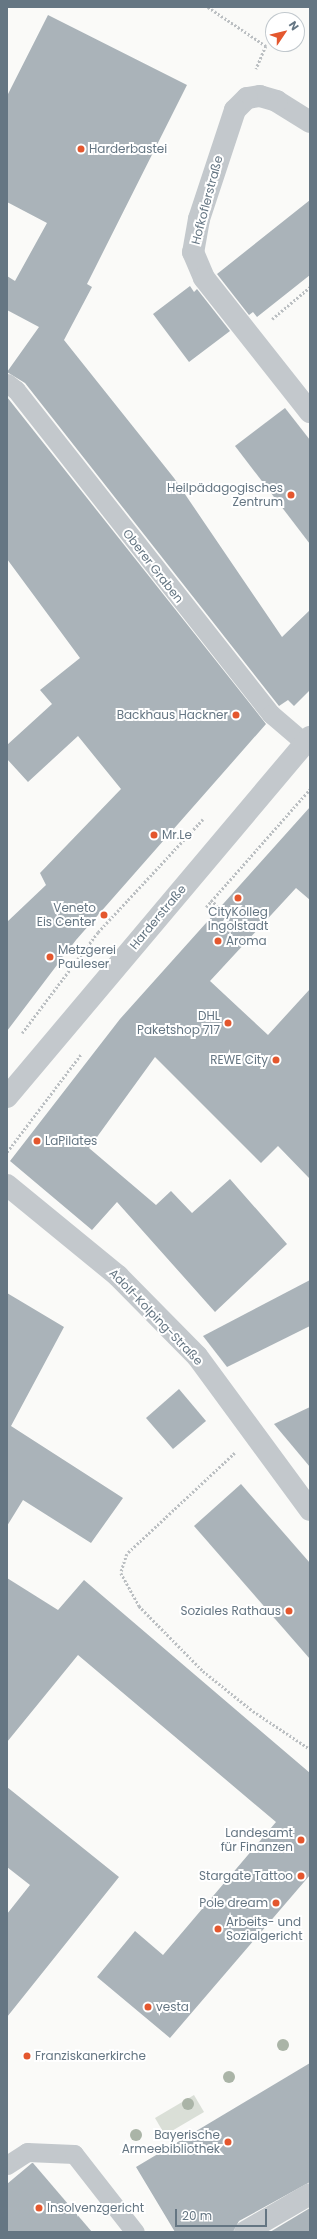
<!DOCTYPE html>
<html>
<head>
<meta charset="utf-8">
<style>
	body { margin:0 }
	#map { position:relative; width:317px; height:2239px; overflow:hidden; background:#fafaf8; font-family:Poppins,sans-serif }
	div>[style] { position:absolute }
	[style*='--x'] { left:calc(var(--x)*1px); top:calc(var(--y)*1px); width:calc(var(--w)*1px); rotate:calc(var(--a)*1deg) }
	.green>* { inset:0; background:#dadfd7 }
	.building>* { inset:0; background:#aab3b9 }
	.path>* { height:2.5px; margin-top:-1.25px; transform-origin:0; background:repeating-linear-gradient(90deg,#bbbfc2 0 2px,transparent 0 4px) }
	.pedestrian>* { height:19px; margin:-9.5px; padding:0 9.5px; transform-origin:9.5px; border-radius:9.5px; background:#c3c8cc }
	.minor>* { height:22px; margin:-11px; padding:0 11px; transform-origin:11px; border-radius:11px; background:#c3c8cc }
	.trees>* { width:12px; height:12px; margin:-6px; border-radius:50%; background:#aab4a7 }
	.dots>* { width:11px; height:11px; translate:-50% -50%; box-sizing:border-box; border:2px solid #fff; border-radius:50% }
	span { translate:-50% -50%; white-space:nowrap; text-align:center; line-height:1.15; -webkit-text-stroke:4px #fff; paint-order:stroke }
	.poi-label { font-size:12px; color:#657683 }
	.left { translate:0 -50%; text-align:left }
	.right { translate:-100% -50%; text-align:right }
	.street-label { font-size:12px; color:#657683 }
	.frame { position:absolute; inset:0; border:8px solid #657683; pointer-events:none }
	.north { position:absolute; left:265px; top:12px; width:40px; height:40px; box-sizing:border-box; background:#fff; border:1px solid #c1c8cd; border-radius:50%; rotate:55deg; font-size:11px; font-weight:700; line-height:16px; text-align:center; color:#657683 }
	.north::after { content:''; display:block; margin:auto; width:14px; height:18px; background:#e4572e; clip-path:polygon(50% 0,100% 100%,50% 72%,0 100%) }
	.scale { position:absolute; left:175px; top:2209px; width:92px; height:18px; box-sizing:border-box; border:2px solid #657683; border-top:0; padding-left:5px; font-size:12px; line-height:14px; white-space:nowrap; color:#657683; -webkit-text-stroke:3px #fff; paint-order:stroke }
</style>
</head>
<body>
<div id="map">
	<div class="green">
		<i style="clip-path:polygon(194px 2095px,204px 2112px,165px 2135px,155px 2118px)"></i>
	</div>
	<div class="building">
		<i style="clip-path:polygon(48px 15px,187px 85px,87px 284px,92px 287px,64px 340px,174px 478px,282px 637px,310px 610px,310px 690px,294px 706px,288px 700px,279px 706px,25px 383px,7px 372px,39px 327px,7px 310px,7px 276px,15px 281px,47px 223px,7px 202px,7px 96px)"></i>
		<i style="clip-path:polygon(310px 200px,310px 275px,257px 317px,253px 312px,249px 315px,217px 274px)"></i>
		<i style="clip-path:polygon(190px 286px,194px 292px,197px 289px,230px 331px,189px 362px,153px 314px)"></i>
		<i style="clip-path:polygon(7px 397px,266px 724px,76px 940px,7px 1031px,7px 922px,46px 885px,40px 873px,121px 789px,78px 736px,28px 782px,7px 759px,7px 745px,52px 704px,40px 690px,80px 658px,7px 559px)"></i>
		<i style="clip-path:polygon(285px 408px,310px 440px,310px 544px,235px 446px)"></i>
		<i style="clip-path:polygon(310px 807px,310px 900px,296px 888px,210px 981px,268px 1035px,310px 989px,310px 1179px,278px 1146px,261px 1163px,155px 1057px,89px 1148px,156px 1205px,171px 1191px,192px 1213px,230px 1179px,287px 1244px,215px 1312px,117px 1202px,92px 1230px,10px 1161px,120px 1019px)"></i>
		<i style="clip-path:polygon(310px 1280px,310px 1326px,227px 1367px,203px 1336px)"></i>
		<i style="clip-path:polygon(7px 1293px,64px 1327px,11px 1426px,123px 1498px,91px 1543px,23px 1500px,7px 1526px)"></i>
		<i style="clip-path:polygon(179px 1389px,206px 1421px,173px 1449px,146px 1418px)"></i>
		<i style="clip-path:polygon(310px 1407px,310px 1467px,274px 1424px)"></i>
		<i style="clip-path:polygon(241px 1484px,310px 1563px,310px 1659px,194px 1526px)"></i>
		<i style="clip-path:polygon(7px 1578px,58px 1610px,84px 1580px,310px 1773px,310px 1875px,170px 2038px,97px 1977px,135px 1931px,163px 1955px,276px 1822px,78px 1655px,7px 1742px)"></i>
		<i style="clip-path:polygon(7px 1787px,119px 1877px,7px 2017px,7px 1914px,30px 1885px,7px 1867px)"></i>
		<i style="clip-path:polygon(310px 2063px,310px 2182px,239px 2221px,233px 2232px,175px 2232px,136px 2167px)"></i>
		<i style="clip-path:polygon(32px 2163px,33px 2163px,92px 2232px,7px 2232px,7px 2184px)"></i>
		<i style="clip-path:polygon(310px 2208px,310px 2232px,270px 2232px)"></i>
	</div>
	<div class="path">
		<i style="--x:208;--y:7;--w:70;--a:33.9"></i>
		<i style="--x:266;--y:46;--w:25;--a:113"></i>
		<i style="--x:272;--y:319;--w:50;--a:-40.1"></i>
		<i style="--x:211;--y:900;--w:12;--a:42"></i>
		<i style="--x:206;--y:907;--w:157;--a:-48.6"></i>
		<i style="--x:22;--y:1033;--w:126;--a:-53"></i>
		<i style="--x:98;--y:932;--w:154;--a:-47.1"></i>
		<i style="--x:7;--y:1152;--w:123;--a:-52.9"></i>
		<i style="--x:235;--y:1453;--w:148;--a:136.9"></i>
		<i style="--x:127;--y:1554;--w:20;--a:108"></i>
		<i style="--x:121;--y:1573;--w:38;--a:61"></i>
		<i style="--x:139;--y:1606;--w:91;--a:45.4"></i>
		<i style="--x:203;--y:1671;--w:64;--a:38.7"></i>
		<i style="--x:253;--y:1711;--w:69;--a:33.7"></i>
	</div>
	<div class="pedestrian">
		<i style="--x:7;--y:383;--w:11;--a:38"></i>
		<i style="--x:16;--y:390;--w:412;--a:51.8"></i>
		<i style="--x:271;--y:714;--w:45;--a:40.5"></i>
		<i style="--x:7;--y:2165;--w:24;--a:-33"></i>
		<i style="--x:27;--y:2152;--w:47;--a:2.4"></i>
		<i style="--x:74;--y:2154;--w:99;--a:52"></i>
	</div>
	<div class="minor">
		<i style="--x:310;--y:122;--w:39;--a:-148"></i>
		<i style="--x:277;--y:101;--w:18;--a:-164"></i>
		<i style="--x:260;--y:96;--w:13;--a:171"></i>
		<i style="--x:247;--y:98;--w:17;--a:135"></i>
		<i style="--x:235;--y:110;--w:115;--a:108.3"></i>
		<i style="--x:199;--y:219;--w:34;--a:100"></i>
		<i style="--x:193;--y:252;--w:28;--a:67"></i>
		<i style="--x:204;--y:278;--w:171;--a:51.7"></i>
		<i style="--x:7;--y:1097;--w:471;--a:-49.9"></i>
		<i style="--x:7;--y:1185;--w:144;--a:39.3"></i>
		<i style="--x:118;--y:1276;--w:112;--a:45.4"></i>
		<i style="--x:197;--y:1356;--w:191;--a:53.7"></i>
		<i style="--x:245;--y:2232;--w:75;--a:-30.3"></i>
	</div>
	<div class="trees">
		<i style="left:283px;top:2045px"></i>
		<i style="left:229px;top:2077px"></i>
		<i style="left:188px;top:2104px"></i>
		<i style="left:136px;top:2135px"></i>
	</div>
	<div class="dots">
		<i style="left:81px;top:149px;background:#e4572e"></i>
		<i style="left:291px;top:495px;background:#e4572e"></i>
		<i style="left:236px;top:715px;background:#e4572e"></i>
		<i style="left:154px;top:835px;background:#e4572e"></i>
		<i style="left:238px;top:898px;background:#e4572e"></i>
		<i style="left:104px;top:915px;background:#e4572e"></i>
		<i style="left:218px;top:941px;background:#e4572e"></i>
		<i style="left:50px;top:957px;background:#e4572e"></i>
		<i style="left:228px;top:1023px;background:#e4572e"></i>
		<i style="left:276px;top:1060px;background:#e4572e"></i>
		<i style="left:37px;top:1141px;background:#e4572e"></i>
		<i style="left:289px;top:1611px;background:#e4572e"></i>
		<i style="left:301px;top:1840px;background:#e4572e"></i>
		<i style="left:301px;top:1876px;background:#e4572e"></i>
		<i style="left:276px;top:1903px;background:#e4572e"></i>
		<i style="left:218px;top:1929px;background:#e4572e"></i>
		<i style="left:148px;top:2007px;background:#e4572e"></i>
		<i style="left:27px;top:2056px;background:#e4572e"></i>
		<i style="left:228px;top:2142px;background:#e4572e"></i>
		<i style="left:39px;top:2208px;background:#e4572e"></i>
	</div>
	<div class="poi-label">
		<span class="left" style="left:89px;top:149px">Harderbastei</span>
		<span class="right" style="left:283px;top:495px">Heilpädagogisches<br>Zentrum</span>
		<span class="right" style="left:228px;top:715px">Backhaus Hackner</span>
		<span class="left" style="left:162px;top:835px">Mr.Le</span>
		<span class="right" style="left:96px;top:915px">Veneto<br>Eis Center</span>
		<span style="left:238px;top:919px">CityKolleg<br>Ingolstadt</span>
		<span class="left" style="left:226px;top:941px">Aroma</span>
		<span class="left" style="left:58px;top:957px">Metzgerei<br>Pauleser</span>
		<span class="right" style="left:220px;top:1023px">DHL<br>Paketshop 717</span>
		<span class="right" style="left:268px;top:1060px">REWE City</span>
		<span class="left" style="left:45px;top:1141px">LaPilates</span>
		<span class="right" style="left:281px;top:1611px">Soziales Rathaus</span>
		<span class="right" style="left:293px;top:1840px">Landesamt<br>für Finanzen</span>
		<span class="right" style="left:293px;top:1876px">Stargate Tattoo</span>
		<span class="right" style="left:268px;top:1903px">Pole dream</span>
		<span class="left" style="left:226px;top:1929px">Arbeits- und<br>Sozialgericht</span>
		<span class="left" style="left:156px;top:2007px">vesta</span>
		<span class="left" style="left:35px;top:2056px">Franziskanerkirche</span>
		<span class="right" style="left:220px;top:2142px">Bayerische<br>Armeebibliothek</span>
		<span class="left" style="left:47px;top:2208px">Insolvenzgericht</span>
	</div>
	<div class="street-label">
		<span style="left:207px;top:200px;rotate:-75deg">Hofkoflerstraße</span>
		<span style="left:153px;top:566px;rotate:52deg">Oberer Graben</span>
		<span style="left:158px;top:917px;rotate:-50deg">Harderstraße</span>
		<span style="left:156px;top:1317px;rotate:46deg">Adolf-Kolping-Straße</span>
	</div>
	<div class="frame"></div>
	<div class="north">N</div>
	<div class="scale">20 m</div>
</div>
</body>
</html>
